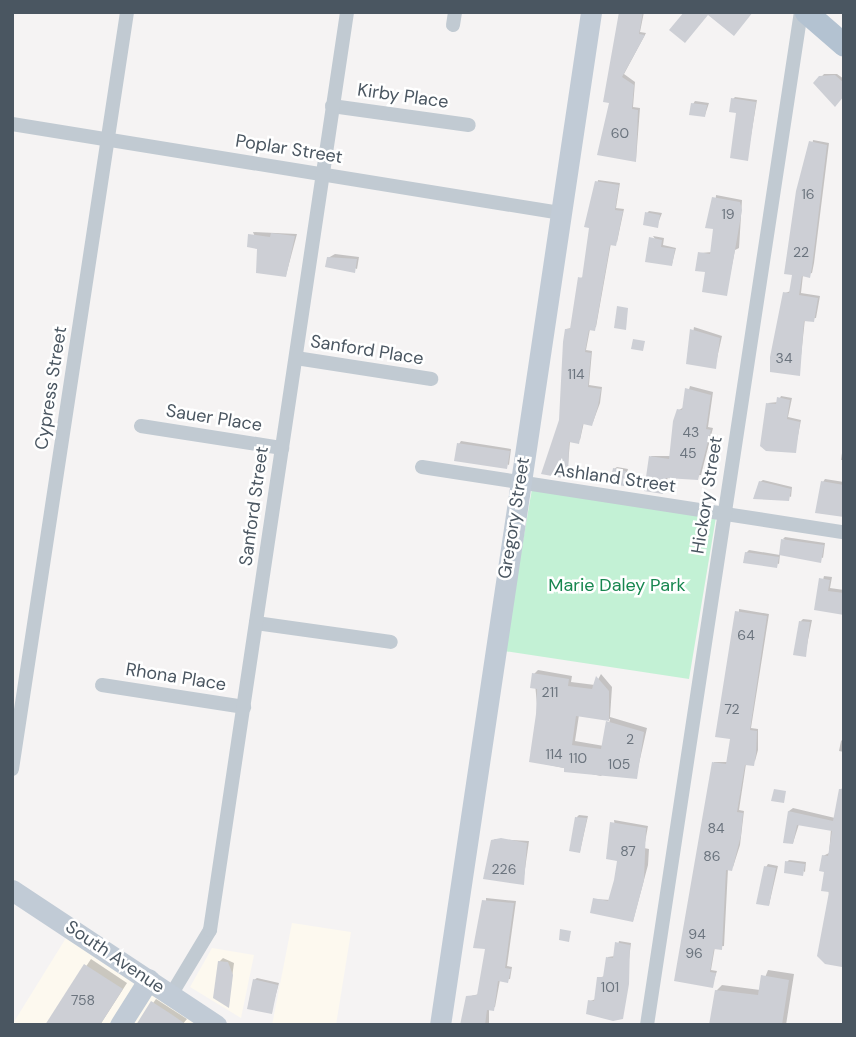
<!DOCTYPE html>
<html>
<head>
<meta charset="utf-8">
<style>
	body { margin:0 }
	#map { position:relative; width:856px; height:1037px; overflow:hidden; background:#f5f3f3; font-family:"DM Sans",sans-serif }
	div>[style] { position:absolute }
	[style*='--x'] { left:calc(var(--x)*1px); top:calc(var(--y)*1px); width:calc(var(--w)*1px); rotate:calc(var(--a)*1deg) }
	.commercial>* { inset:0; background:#fdf9ef }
	.green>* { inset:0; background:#c3f1d5 }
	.shadow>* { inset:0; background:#0003 }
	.building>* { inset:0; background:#cdcfd5 }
	.street>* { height:14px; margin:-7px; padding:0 7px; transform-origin:7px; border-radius:7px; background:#c1cad2 }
	.secondary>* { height:21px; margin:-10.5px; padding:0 10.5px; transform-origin:10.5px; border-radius:10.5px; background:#c1cbd6 }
	.primary>* { height:23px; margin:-11.5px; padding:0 11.5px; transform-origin:11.5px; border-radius:11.5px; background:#b3c2d1 }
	span { translate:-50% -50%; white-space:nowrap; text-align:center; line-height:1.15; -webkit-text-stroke:5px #fff; paint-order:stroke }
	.number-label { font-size:14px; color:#6b747e }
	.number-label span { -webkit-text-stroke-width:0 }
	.street-label { font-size:18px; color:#4a5661 }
	.park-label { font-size:18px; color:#17864f }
	.frame { position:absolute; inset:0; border:14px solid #4a5661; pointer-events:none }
</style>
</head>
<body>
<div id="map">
	<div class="commercial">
		<i style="clip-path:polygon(292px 923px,351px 932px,336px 1025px,272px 1025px)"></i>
		<i style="clip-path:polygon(66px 938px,193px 1022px,191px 1025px,12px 1025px)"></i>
		<i style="clip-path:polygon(212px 948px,254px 955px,241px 1018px,190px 987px)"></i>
	</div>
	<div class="green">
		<i style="clip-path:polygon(532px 489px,716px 517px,689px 679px,504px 651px)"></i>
	</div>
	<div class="shadow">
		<i style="clip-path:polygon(620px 12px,644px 12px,640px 32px,646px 33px,624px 74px,635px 82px,633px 107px,640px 108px,636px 160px,611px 102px)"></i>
		<i style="clip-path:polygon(824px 74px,837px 74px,844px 79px,844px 95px,835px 105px,816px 83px)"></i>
		<i style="clip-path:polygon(735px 97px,757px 100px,747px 159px,733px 99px)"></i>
		<i style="clip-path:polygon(695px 101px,709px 103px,705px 115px,693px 104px)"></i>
		<i style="clip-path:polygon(813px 140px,829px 143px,814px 263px,812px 273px,803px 275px,801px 293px,820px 296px,816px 318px,805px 319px,799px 374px,785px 293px,791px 291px)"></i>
		<i style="clip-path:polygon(598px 180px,620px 183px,616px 208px,624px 209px,617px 242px,611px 243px,596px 327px,590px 329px,586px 350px,592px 351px,589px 385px,602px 387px,600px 403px,593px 422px,584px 422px,580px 440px,570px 441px,567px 477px,561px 420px,566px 329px,571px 328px,580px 278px,584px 277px)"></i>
		<i style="clip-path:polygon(716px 195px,742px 200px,739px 248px,735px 250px,726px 295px,707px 271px,700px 253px,712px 252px)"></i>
		<i style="clip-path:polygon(649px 211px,662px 213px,657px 226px,647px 213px)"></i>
		<i style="clip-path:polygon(253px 232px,297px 234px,286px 275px,259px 247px)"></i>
		<i style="clip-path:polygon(653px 236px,664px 238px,663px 245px,676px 248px,672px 264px)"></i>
		<i style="clip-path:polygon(335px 254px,359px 257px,357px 269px,328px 258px)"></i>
		<i style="clip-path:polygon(694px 327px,722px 336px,715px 367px,688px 363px)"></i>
		<i style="clip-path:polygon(690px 386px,713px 392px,708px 427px,713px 428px,701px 475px,668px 477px,663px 493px,651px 456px,671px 456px,679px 410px,684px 407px)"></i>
		<i style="clip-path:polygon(781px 396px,792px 398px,788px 417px,801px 420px,795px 451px,768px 403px,778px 402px)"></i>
		<i style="clip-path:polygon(844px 439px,844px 460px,841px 460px)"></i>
		<i style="clip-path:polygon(461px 441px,511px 449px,509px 465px,459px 444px)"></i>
		<i style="clip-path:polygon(617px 467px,628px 469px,623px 485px,614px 469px)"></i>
		<i style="clip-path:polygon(825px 479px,844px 482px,844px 515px,823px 482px)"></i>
		<i style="clip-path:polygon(763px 480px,792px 487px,791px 497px,760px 482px)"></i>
		<i style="clip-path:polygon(785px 537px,825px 543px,823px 558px,783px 539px)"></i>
		<i style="clip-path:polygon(749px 550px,780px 555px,779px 564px,746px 553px)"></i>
		<i style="clip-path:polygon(824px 576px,832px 577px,830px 588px,844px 590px,844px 612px,816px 608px)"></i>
		<i style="clip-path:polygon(739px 609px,769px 614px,751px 728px,758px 729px,758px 750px,755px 761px,746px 764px,739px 810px,744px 811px,740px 845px,733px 867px,728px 869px,724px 946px,715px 947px,711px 970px,717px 971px,712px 986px,676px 980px,714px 762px,728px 762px,732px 738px)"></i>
		<i style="clip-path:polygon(803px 619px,812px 620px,805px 655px,801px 621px)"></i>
		<i style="clip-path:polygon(evenodd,538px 670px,572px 676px,571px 682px,595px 685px,601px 674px,612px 687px,610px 717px,647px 728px,636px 777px,605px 772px,601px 776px,531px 761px,538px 714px,534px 674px,538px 670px,579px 715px,610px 719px,604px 746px,575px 741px,579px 715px)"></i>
		<i style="clip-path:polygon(844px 738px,844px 752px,839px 751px,841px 741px)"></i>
		<i style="clip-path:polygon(844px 779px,844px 959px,840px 965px,823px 856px,829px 853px,831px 829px,799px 824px,793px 843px,789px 811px,793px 808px,835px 818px)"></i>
		<i style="clip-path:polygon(579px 815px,588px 816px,580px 851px,577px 817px)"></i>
		<i style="clip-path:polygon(614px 820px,648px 826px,644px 848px,649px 849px,648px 865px,633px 921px,594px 899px,611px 900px,619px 859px)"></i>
		<i style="clip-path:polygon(495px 839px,529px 841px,523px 883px,493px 841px)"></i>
		<i style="clip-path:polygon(789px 860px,806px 862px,805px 872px,787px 862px)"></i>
		<i style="clip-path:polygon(768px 864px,778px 866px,769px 905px,766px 867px)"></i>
		<i style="clip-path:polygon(486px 898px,516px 901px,507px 966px,512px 967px,510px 979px,500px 980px,495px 1007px,489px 1009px,489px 1025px,462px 1025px,467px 997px,479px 994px,487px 948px)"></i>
		<i style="clip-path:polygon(619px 941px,631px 943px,622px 1017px,590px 1001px,596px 999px,598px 978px,605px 976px,608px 957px,615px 956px)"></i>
		<i style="clip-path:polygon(223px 958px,234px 963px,228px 1006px,219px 962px)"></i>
		<i style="clip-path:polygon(91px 959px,127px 983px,100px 1025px,47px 1025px)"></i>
		<i style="clip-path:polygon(768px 970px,794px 974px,786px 1025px,711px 1025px,716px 991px,722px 985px,760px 990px)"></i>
		<i style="clip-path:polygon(257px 978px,279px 983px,271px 1012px,254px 980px)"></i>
		<i style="clip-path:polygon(156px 999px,187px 1019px,182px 1025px,137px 1025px)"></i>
	</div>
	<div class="building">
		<i style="clip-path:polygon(619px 12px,643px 12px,639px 34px,645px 35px,622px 77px,634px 85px,632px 109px,638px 110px,636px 162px,597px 155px,609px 103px,603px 102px)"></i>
		<i style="clip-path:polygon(684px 12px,753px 12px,734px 36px,708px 15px,685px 43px,669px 30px)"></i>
		<i style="clip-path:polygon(835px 75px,844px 83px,844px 96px,835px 107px,813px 83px,819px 76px)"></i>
		<i style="clip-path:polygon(731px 98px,756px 102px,748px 161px,730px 158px,736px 113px,729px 112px)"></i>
		<i style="clip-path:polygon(691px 103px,707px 105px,705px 117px,689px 115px)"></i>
		<i style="clip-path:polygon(809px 141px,827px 145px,812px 267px,810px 278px,802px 276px,799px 295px,818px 298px,814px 322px,804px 321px,800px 376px,770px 372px,770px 357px,783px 292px,789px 293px,792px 275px,784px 274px,796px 191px)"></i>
		<i style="clip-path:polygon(595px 181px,619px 185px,615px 210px,623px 211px,616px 246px,610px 245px,595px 331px,589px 330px,585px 352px,591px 353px,588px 387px,601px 389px,598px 406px,592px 426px,583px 424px,579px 444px,569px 442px,568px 479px,541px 474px,559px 420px,563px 342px,565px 329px,570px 329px,578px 277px,582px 278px,589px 228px,584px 227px)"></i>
		<i style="clip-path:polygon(712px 197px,740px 202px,742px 210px,727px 296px,702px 292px,705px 272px,695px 271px,698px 252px,710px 254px,713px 229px,705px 228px)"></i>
		<i style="clip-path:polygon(645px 212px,660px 215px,658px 228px,643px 225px)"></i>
		<i style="clip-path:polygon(271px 233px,295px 236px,286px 277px,256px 273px,257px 249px,247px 247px,248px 234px,270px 237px)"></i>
		<i style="clip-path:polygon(649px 237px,662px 240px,661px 247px,675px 249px,672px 266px,645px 262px)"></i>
		<i style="clip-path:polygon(327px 257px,357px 259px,355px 273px,325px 267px)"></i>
		<i style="clip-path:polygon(617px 306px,628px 308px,626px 330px,614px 328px)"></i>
		<i style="clip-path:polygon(690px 329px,720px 338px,716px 369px,686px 364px)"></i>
		<i style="clip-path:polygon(633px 339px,645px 341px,643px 351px,631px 349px)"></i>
		<i style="clip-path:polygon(685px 388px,711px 395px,706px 429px,711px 430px,698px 480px,666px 478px,663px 494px,644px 491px,649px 456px,669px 459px,673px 421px,677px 409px,682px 410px)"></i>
		<i style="clip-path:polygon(777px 397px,790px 400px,787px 419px,800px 422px,796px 453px,766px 451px,760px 446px,766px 403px,776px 404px)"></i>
		<i style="clip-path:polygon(457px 443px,510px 451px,507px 469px,454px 461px)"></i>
		<i style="clip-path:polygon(613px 468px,626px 471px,624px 486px,610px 484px)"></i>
		<i style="clip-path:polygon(759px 481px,791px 489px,789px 501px,753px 499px)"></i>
		<i style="clip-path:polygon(821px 481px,844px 485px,844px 517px,815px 513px)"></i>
		<i style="clip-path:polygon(781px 539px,824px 545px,821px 563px,779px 555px)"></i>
		<i style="clip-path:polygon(745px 552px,779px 557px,777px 568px,743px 563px)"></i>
		<i style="clip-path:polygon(819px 578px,830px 580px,828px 591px,844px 593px,844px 615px,814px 610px)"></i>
		<i style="clip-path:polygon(735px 611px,767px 616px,750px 730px,757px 731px,756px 754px,754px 766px,745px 765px,737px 812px,743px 813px,741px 835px,732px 871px,726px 870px,722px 950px,714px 949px,710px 972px,716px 973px,713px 988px,674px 981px,712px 762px,726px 764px,730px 739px,715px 737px)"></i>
		<i style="clip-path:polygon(799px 621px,810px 622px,806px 657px,793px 655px)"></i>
		<i style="clip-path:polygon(532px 673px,569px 679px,568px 686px,592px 689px,596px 676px,609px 691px,609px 721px,576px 716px,572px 745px,601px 749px,606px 721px,644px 732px,637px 779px,564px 772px,564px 768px,529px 762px,536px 714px,537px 689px,530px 688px)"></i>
		<i style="clip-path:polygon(774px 789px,786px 791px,784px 803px,771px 801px)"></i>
		<i style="clip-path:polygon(839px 789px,844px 789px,842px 967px,825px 964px,817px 956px,829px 892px,821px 891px,824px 872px,819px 871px,822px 855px,828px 856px,832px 831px,797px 825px,793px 844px,783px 843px,788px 811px,833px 821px)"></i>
		<i style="clip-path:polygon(575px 817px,587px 818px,580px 853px,569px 851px)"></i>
		<i style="clip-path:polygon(610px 822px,646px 828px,644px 880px,633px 922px,590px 913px,593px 898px,608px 901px,614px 880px,617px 861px,606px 859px)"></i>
		<i style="clip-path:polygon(501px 838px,527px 843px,524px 885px,483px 879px,491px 840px)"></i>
		<i style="clip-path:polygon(785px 861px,805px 864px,803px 876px,784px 873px)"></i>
		<i style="clip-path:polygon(764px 866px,776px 868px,769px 906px,756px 904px)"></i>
		<i style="clip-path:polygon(482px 900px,514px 903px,505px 968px,511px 969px,508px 983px,498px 981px,494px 1011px,487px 1010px,485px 1025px,460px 1025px,466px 996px,477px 995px,485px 949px,473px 948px)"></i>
		<i style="clip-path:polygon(560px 929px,571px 931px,569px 942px,559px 940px)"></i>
		<i style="clip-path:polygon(615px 942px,630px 945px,629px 984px,623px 1019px,613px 1021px,586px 1014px,588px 1000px,594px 1001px,597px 977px,603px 977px,606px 957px,613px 958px)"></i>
		<i style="clip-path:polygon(218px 961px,228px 962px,233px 975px,229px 1008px,213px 998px)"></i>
		<i style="clip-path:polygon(84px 964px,123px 989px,100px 1025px,45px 1025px)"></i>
		<i style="clip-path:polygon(761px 975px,789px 980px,782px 1025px,709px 1025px,715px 990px,758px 995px)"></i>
		<i style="clip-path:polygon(253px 979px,278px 985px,272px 1014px,247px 1009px)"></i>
		<i style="clip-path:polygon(151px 1001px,171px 1014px,187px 1025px,136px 1025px)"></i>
	</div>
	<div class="street">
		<i style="--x:453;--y:25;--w:13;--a:-81"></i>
		<i style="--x:332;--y:106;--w:138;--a:7.9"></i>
		<i style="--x:12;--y:124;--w:555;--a:9.22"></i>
		<i style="--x:296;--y:358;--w:137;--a:8.8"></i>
		<i style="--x:141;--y:426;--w:143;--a:8.9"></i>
		<i style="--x:422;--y:467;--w:427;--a:8.8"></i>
		<i style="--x:256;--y:623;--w:136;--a:8"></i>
		<i style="--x:102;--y:685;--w:144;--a:8.8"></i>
		<i style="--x:12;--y:769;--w:766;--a:-81.36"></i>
		<i style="--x:171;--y:995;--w:76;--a:-59"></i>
		<i style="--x:210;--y:930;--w:928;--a:-81.51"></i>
		<i style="--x:647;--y:1025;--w:1025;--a:-81.36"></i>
	</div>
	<div class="secondary">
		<i style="--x:12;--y:890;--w:245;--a:33.5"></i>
		<i style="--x:120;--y:1025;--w:54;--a:-57.8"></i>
		<i style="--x:440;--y:1025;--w:1024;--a:-81.52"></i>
	</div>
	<div class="primary">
		<i style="--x:806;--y:12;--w:50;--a:41"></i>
	</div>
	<div class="number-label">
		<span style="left:620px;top:133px">60</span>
		<span style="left:808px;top:194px">16</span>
		<span style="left:728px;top:214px">19</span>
		<span style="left:801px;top:252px">22</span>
		<span style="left:784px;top:358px">34</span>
		<span style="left:576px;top:374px">114</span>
		<span style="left:691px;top:432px">43</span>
		<span style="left:688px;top:453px">45</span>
		<span style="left:746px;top:635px">64</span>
		<span style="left:550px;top:692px">211</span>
		<span style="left:732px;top:709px">72</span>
		<span style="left:630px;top:739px">2</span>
		<span style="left:554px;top:754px">114</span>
		<span style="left:578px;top:758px">110</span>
		<span style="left:619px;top:764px">105</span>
		<span style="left:716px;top:828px">84</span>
		<span style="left:628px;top:851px">87</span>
		<span style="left:712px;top:856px">86</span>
		<span style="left:504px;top:869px">226</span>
		<span style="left:697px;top:934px">94</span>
		<span style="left:694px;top:953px">96</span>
		<span style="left:610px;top:987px">101</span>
		<span style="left:83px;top:1000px">758</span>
	</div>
	<div class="street-label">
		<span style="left:403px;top:96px;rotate:8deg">Kirby Place</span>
		<span style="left:289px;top:149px;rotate:9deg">Poplar Street</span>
		<span style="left:367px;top:350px;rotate:9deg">Sanford Place</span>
		<span style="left:51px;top:388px;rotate:-81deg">Cypress Street</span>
		<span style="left:214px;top:418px;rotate:9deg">Sauer Place</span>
		<span style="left:615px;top:478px;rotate:8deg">Ashland Street</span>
		<span style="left:707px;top:495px;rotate:-81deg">Hickory Street</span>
		<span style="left:254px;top:506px;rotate:-82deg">Sanford Street</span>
		<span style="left:514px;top:518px;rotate:-81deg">Gregory Street</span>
		<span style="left:176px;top:677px;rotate:9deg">Rhona Place</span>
		<span style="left:115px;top:957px;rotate:34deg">South Avenue</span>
	</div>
	<div class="park-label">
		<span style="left:617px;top:585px">Marie Daley Park</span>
	</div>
	<div class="frame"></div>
</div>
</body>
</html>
